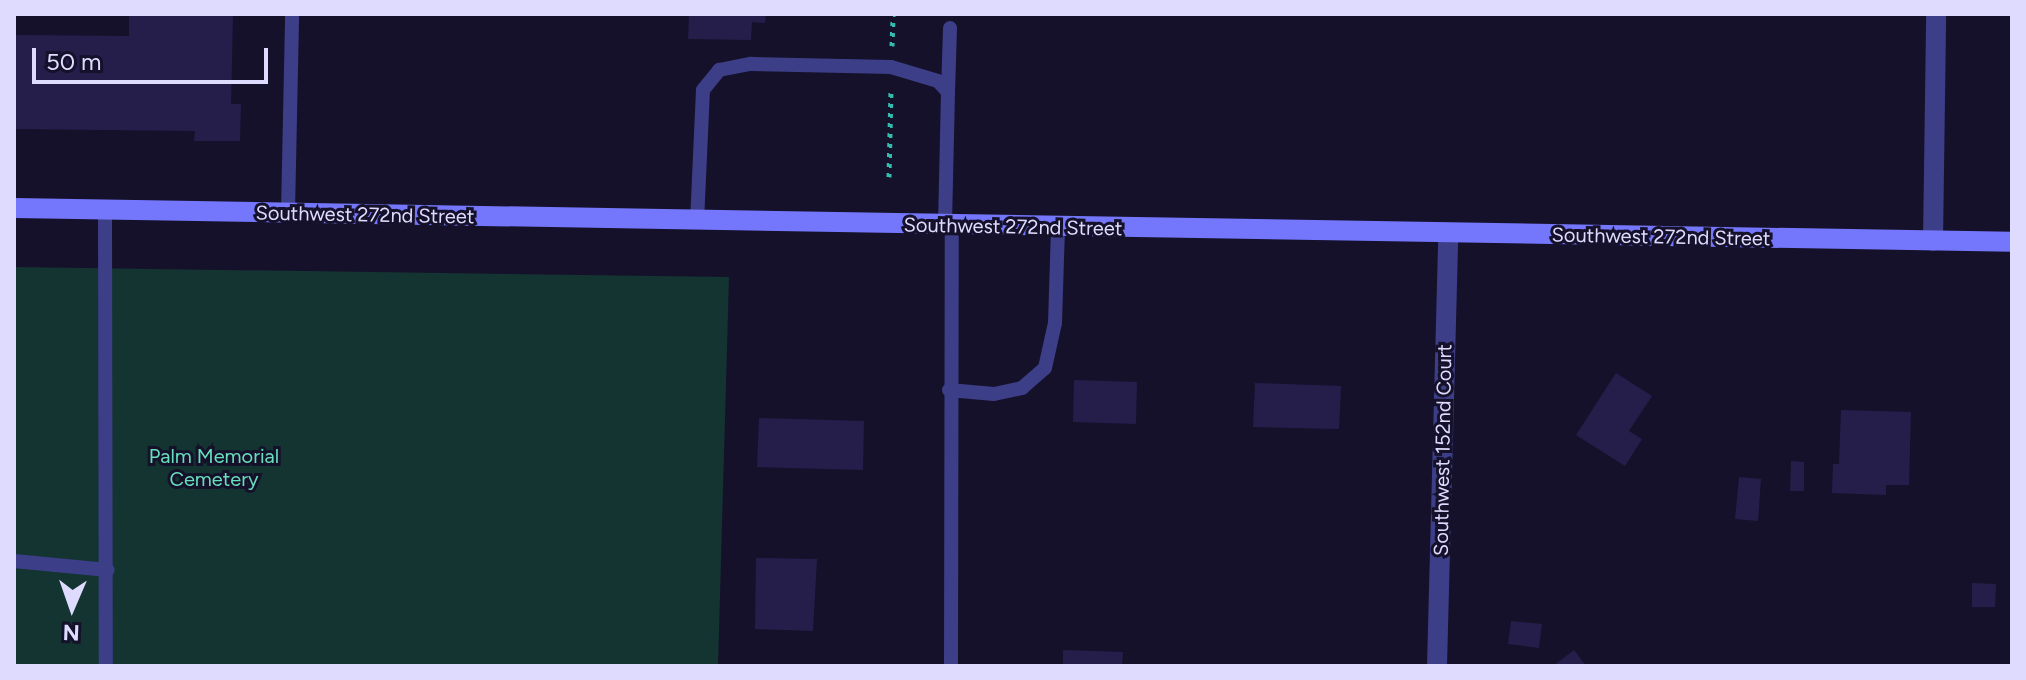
<!DOCTYPE html>
<html>
<head>
<meta charset="utf-8">
<style>
	body { margin:0 }
	#map { position:relative; width:2026px; height:680px; overflow:hidden; background:#15112a; font-family:Figtree,sans-serif }
	div>[style] { position:absolute }
	[style*='--x'] { left:calc(var(--x)*1px); top:calc(var(--y)*1px); width:calc(var(--w)*1px); rotate:calc(var(--a)*1deg) }
	.green>* { inset:0; background:#143432 }
	.building>* { inset:0; background:#251e4b }
	.path>* { height:5px; margin-top:-2.5px; transform-origin:0; background:repeating-linear-gradient(90deg,#33bbad 0 4px,transparent 0 10px) }
	.lane>* { height:14px; margin:-7px; padding:0 7px; transform-origin:7px; border-radius:7px; background:#3d3e88 }
	.street>* { height:20px; margin:-10px; padding:0 10px; transform-origin:10px; border-radius:10px; background:#3d3e88 }
	.secondary>* { height:20px; margin:-10px; padding:0 10px; transform-origin:10px; border-radius:10px; background:#7477fc }
	span { translate:-50% -50%; white-space:nowrap; text-align:center; line-height:1.15; -webkit-text-stroke:6px #15112a; paint-order:stroke }
	.street-label { font-size:20px; color:#dedbfe }
	.park-label { font-size:20px; color:#67dfbc }
	.frame { position:absolute; inset:0; border:16px solid #dedbfe; pointer-events:none }
	.north { position:absolute; left:32px; top:568px; width:80px; height:80px; -webkit-text-stroke:6px #15112a; paint-order:stroke; rotate:182deg; font-size:22px; font-weight:700; line-height:32px; text-align:center; color:#dedbfe }
	.north::after { content:''; display:block; margin:auto; width:28px; height:36px; background:#dedbfe; clip-path:polygon(50% 0,100% 100%,50% 72%,0 100%) }
	.scale { position:absolute; left:32px; top:48px; width:236px; height:36px; box-sizing:border-box; border:4px solid #dedbfe; border-top:0; padding-left:10px; font-size:24px; line-height:28px; white-space:nowrap; color:#dedbfe; -webkit-text-stroke:6px #15112a; paint-order:stroke }
</style>
</head>
<body>
<div id="map">
	<div class="green">
		<i style="clip-path:polygon(14px 267px,729px 277px,718px 666px,14px 666px)"></i>
	</div>
	<div class="building">
		<i style="clip-path:polygon(129px 14px,233px 14px,231px 104px,241px 104px,240px 141px,194px 141px,195px 131px,14px 129px,14px 35px,129px 36px)"></i>
		<i style="clip-path:polygon(689px 14px,766px 14px,765px 23px,752px 22px,751px 40px,688px 39px)"></i>
		<i style="clip-path:polygon(1616px 373px,1652px 396px,1629px 431px,1642px 439px,1625px 466px,1576px 435px)"></i>
		<i style="clip-path:polygon(1074px 380px,1137px 382px,1136px 424px,1073px 422px)"></i>
		<i style="clip-path:polygon(1255px 383px,1341px 386px,1339px 429px,1253px 427px)"></i>
		<i style="clip-path:polygon(1841px 410px,1911px 412px,1909px 485px,1886px 485px,1886px 495px,1832px 493px,1833px 464px,1839px 464px)"></i>
		<i style="clip-path:polygon(759px 418px,864px 421px,863px 470px,757px 467px)"></i>
		<i style="clip-path:polygon(1791px 461px,1804px 462px,1804px 491px,1790px 491px)"></i>
		<i style="clip-path:polygon(1739px 477px,1761px 479px,1758px 521px,1735px 519px)"></i>
		<i style="clip-path:polygon(756px 558px,817px 559px,813px 631px,755px 629px)"></i>
		<i style="clip-path:polygon(1972px 583px,1996px 584px,1995px 607px,1972px 607px)"></i>
		<i style="clip-path:polygon(1511px 621px,1542px 624px,1539px 648px,1508px 644px)"></i>
		<i style="clip-path:polygon(1063px 650px,1123px 652px,1122px 666px,1063px 666px)"></i>
		<i style="clip-path:polygon(1574px 650px,1586px 666px,1553px 666px)"></i>
	</div>
	<div class="path">
		<i style="--x:892;--y:46;--w:32;--a:-88"></i>
		<i style="--x:889;--y:177;--w:87;--a:-88.7"></i>
	</div>
	<div class="lane">
		<i style="--x:948;--y:92;--w:64;--a:-88.2"></i>
		<i style="--x:105;--y:209;--w:457;--a:89.9"></i>
		<i style="--x:288;--y:212;--w:198;--a:-88.8"></i>
		<i style="--x:697;--y:222;--w:132;--a:-87.4"></i>
		<i style="--x:703;--y:90;--w:26;--a:-51"></i>
		<i style="--x:719;--y:70;--w:33;--a:-11"></i>
		<i style="--x:751;--y:64;--w:140;--a:1.2"></i>
		<i style="--x:891;--y:67;--w:49;--a:16.6"></i>
		<i style="--x:938;--y:81;--w:15;--a:48"></i>
		<i style="--x:948;--y:92;--w:134;--a:91.3"></i>
		<i style="--x:949;--y:390;--w:45;--a:5.1"></i>
		<i style="--x:994;--y:394;--w:29;--a:-12"></i>
		<i style="--x:1022;--y:388;--w:30;--a:-41"></i>
		<i style="--x:1045;--y:368;--w:46;--a:-77.5"></i>
		<i style="--x:1055;--y:323;--w:95;--a:-88.2"></i>
		<i style="--x:14;--y:561;--w:94;--a:5.5"></i>
		<i style="--x:951;--y:666;--w:440;--a:-89.9"></i>
	</div>
	<div class="street">
		<i style="--x:1933;--y:241;--w:227;--a:-89.2"></i>
		<i style="--x:1437;--y:666;--w:432;--a:-88.5"></i>
	</div>
	<div class="secondary">
		<i style="--x:14;--y:208;--w:1998;--a:0.97"></i>
	</div>
	<div class="street-label">
		<span style="left:365px;top:215px;rotate:1deg">Southwest 272nd Street</span>
		<span style="left:1013px;top:227px;rotate:1deg">Southwest 272nd Street</span>
		<span style="left:1661px;top:237px;rotate:1deg">Southwest 272nd Street</span>
		<span style="left:1443px;top:450px;rotate:-89deg">Southwest 152nd Court</span>
	</div>
	<div class="park-label">
		<span style="left:214px;top:468px">Palm Memorial<br>Cemetery</span>
	</div>
	<div class="frame"></div>
	<div class="north">N</div>
	<div class="scale">50 m</div>
</div>
</body>
</html>
